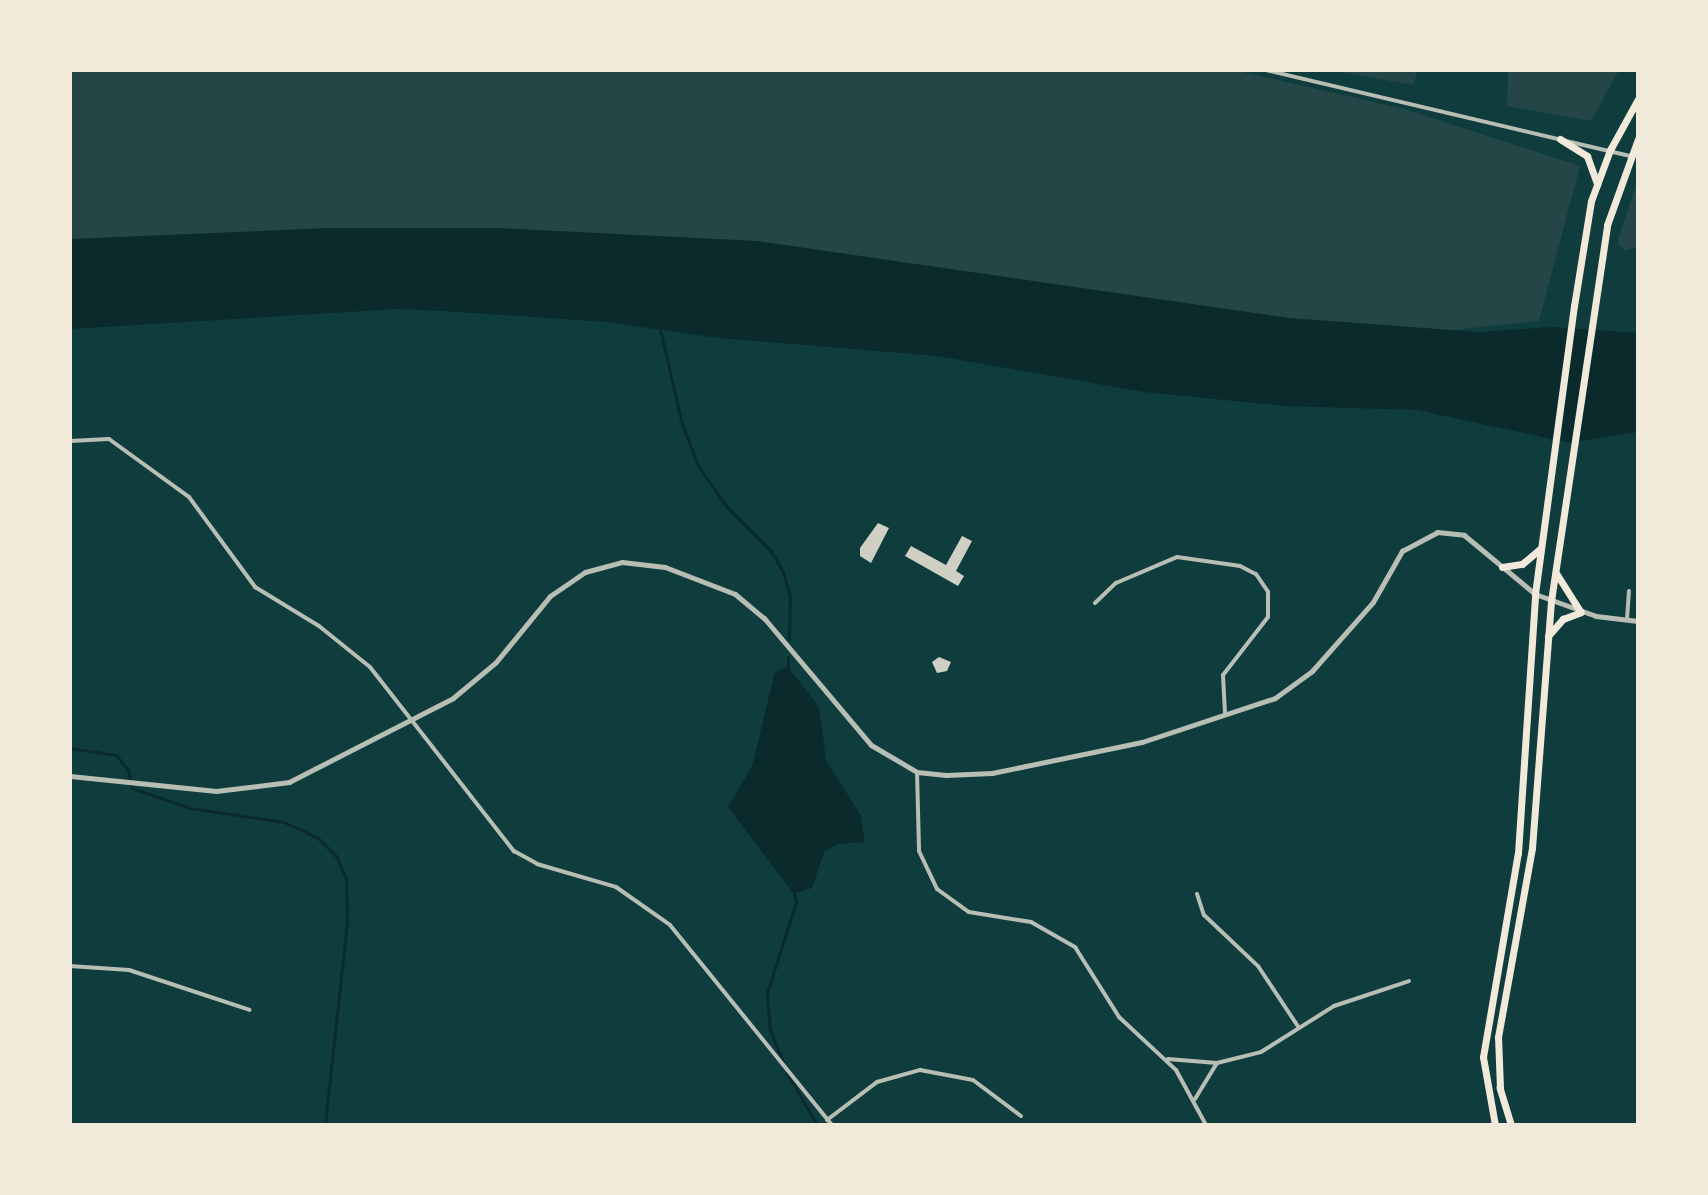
<!DOCTYPE html>
<html>
<head>
<meta charset="utf-8">
<style>
	body { margin:0 }
	#map { position:relative; width:1708px; height:1195px; overflow:hidden; background:#0f3d3e; font-family:Arial,sans-serif }
	div>[style] { position:absolute }
	[style*='--x'] { left:calc(var(--x)*1px); top:calc(var(--y)*1px); width:calc(var(--w)*1px); rotate:calc(var(--a)*1deg) }
	.green>* { inset:0; background:#244646 }
	.water>* { inset:0; background:#0a2a2b }
	.stream>* { height:3px; margin:-1.5px; padding:0 1.5px; transform-origin:1.5px; border-radius:1.5px; background:#0a2a2b }
	.building>* { inset:0; background:#cfcfc3 }
	.minor>* { height:4px; margin:-2px; padding:0 2px; transform-origin:2px; border-radius:2px; background:#b8beb3 }
	.tertiary>* { height:5px; margin:-2.5px; padding:0 2.5px; transform-origin:2.5px; border-radius:2.5px; background:#b8beb3 }
	.primary>* { height:7px; margin:-3.5px; padding:0 3.5px; transform-origin:3.5px; border-radius:3.5px; background:#f1e9da }
	span { translate:-50% -50%; white-space:nowrap; text-align:center; line-height:1.15; -webkit-text-stroke:8px #f1e9da; paint-order:stroke }
	.frame { position:absolute; inset:0; border:72px solid #f1e9da; pointer-events:none }
</style>
</head>
<body>
<div id="map">
	<div class="green">
		<i style="clip-path:polygon(70px 70px,1234px 70px,1404px 109px,1580px 166px,1539px 321px,1406px 335px,70px 252px)"></i>
		<i style="clip-path:polygon(1328px 70px,1418px 70px,1413px 85px)"></i>
		<i style="clip-path:polygon(1508px 70px,1619px 70px,1591px 121px,1507px 106px)"></i>
		<i style="clip-path:polygon(1638px 178px,1638px 246px,1626px 251px,1617px 243px)"></i>
	</div>
	<div class="water">
		<i style="clip-path:polygon(330px 228px,496px 228px,757px 241px,1289px 318px,1479px 332px,1554px 327px,1638px 333px,1638px 432px,1570px 443px,1417px 410px,1284px 406px,1144px 392px,937px 356px,718px 338px,607px 322px,443px 311px,398px 309px,70px 329px,70px 239px)"></i>
		<i style="clip-path:polygon(788px 667px,819px 707px,826px 760px,861px 816px,865px 842px,837px 844px,824px 852px,812px 888px,794px 894px,728px 807px,752px 766px,775px 672px)"></i>
	</div>
	<div class="stream">
		<i style="--x:660;--y:329;--w:98;--a:77"></i>
		<i style="--x:682;--y:424;--w:45;--a:69.1"></i>
		<i style="--x:698;--y:466;--w:50;--a:54.7"></i>
		<i style="--x:727;--y:507;--w:62;--a:45"></i>
		<i style="--x:771;--y:551;--w:24;--a:60"></i>
		<i style="--x:783;--y:572;--w:25;--a:74"></i>
		<i style="--x:790;--y:596;--w:43;--a:91.3"></i>
		<i style="--x:788;--y:667;--w:10;--a:-90"></i>
		<i style="--x:70;--y:748;--w:47;--a:8.7"></i>
		<i style="--x:116;--y:755;--w:19;--a:51"></i>
		<i style="--x:128;--y:770;--w:18;--a:77"></i>
		<i style="--x:132;--y:788;--w:61;--a:19"></i>
		<i style="--x:190;--y:808;--w:95;--a:8.5"></i>
		<i style="--x:284;--y:822;--w:38;--a:25"></i>
		<i style="--x:318;--y:838;--w:25;--a:45"></i>
		<i style="--x:336;--y:856;--w:24;--a:66"></i>
		<i style="--x:346;--y:878;--w:44;--a:88.7"></i>
		<i style="--x:347;--y:922;--w:204;--a:96.2"></i>
		<i style="--x:783;--y:1062;--w:35;--a:-112"></i>
		<i style="--x:770;--y:1030;--w:37;--a:-95"></i>
		<i style="--x:767;--y:993;--w:96;--a:-72.3"></i>
		<i style="--x:796;--y:902;--w:8;--a:-104"></i>
		<i style="--x:787;--y:1073;--w:60;--a:60"></i>
	</div>
	<div class="building">
		<i style="clip-path:polygon(878px 523px,889px 528px,871px 563px,860px 556px,860px 548px)"></i>
		<i style="clip-path:polygon(962px 536px,972px 541px,956px 571px,964px 576px,958px 586px,905px 556px,911px 546px,946px 565px)"></i>
		<i style="clip-path:polygon(939px 657px,951px 662px,947px 671px,937px 673px,932px 662px)"></i>
	</div>
	<div class="minor">
		<i style="--x:1266;--y:70;--w:374;--a:13.3"></i>
		<i style="--x:70;--y:441;--w:39;--a:-3"></i>
		<i style="--x:109;--y:439;--w:99;--a:35.9"></i>
		<i style="--x:189;--y:497;--w:112;--a:53.7"></i>
		<i style="--x:255;--y:587;--w:75;--a:31.4"></i>
		<i style="--x:319;--y:626;--w:65;--a:38.8"></i>
		<i style="--x:370;--y:667;--w:234;--a:52"></i>
		<i style="--x:514;--y:851;--w:26;--a:29"></i>
		<i style="--x:537;--y:864;--w:82;--a:16.2"></i>
		<i style="--x:616;--y:887;--w:66;--a:35.1"></i>
		<i style="--x:670;--y:925;--w:257;--a:51"></i>
		<i style="--x:1095;--y:603;--w:29;--a:-44"></i>
		<i style="--x:1116;--y:583;--w:66;--a:-23.1"></i>
		<i style="--x:1177;--y:557;--w:64;--a:8.1"></i>
		<i style="--x:1240;--y:566;--w:18;--a:27"></i>
		<i style="--x:1256;--y:574;--w:22;--a:56"></i>
		<i style="--x:1268;--y:592;--w:25;--a:90"></i>
		<i style="--x:1268;--y:617;--w:73;--a:127.8"></i>
		<i style="--x:1223;--y:675;--w:39;--a:87"></i>
		<i style="--x:1627;--y:619;--w:28;--a:-86"></i>
		<i style="--x:917;--y:772;--w:79;--a:88.5"></i>
		<i style="--x:919;--y:851;--w:42;--a:64.7"></i>
		<i style="--x:937;--y:889;--w:39;--a:36"></i>
		<i style="--x:969;--y:912;--w:63;--a:9.2"></i>
		<i style="--x:1031;--y:922;--w:51;--a:29.6"></i>
		<i style="--x:1075;--y:947;--w:83;--a:57.8"></i>
		<i style="--x:1119;--y:1017;--w:78;--a:42.9"></i>
		<i style="--x:1176;--y:1070;--w:63;--a:61.4"></i>
		<i style="--x:1197;--y:894;--w:22;--a:72"></i>
		<i style="--x:1204;--y:915;--w:74;--a:43.4"></i>
		<i style="--x:1258;--y:966;--w:74;--a:56.5"></i>
		<i style="--x:70;--y:966;--w:59;--a:3.9"></i>
		<i style="--x:129;--y:970;--w:127;--a:18.3"></i>
		<i style="--x:1168;--y:1059;--w:49;--a:4.7"></i>
		<i style="--x:1195;--y:1099;--w:42;--a:-58.6"></i>
		<i style="--x:1217;--y:1063;--w:45;--a:-14"></i>
		<i style="--x:1261;--y:1052;--w:86;--a:-32.2"></i>
		<i style="--x:1334;--y:1006;--w:79;--a:-18.4"></i>
		<i style="--x:827;--y:1120;--w:63;--a:-37.2"></i>
		<i style="--x:877;--y:1082;--w:45;--a:-15.6"></i>
		<i style="--x:920;--y:1070;--w:54;--a:10.7"></i>
		<i style="--x:973;--y:1080;--w:60;--a:36.9"></i>
		<i style="--x:528;--y:1125;--w:55;--a:0"></i>
	</div>
	<div class="tertiary">
		<i style="--x:70;--y:776;--w:147;--a:5.9"></i>
		<i style="--x:216;--y:791;--w:74;--a:-7"></i>
		<i style="--x:289;--y:782;--w:184;--a:-27.1"></i>
		<i style="--x:453;--y:698;--w:56;--a:-39.9"></i>
		<i style="--x:496;--y:662;--w:85;--a:-50.7"></i>
		<i style="--x:550;--y:596;--w:42;--a:-34.4"></i>
		<i style="--x:585;--y:572;--w:38;--a:-15"></i>
		<i style="--x:622;--y:562;--w:43;--a:6.6"></i>
		<i style="--x:665;--y:567;--w:75;--a:21.1"></i>
		<i style="--x:735;--y:594;--w:38;--a:40"></i>
		<i style="--x:764;--y:618;--w:166;--a:49.9"></i>
		<i style="--x:871;--y:745;--w:53;--a:30.4"></i>
		<i style="--x:917;--y:772;--w:29;--a:6"></i>
		<i style="--x:946;--y:775;--w:46;--a:-2.5"></i>
		<i style="--x:992;--y:773;--w:153;--a:-11.7"></i>
		<i style="--x:1142;--y:742;--w:140;--a:-18.3"></i>
		<i style="--x:1275;--y:698;--w:46;--a:-36.1"></i>
		<i style="--x:1312;--y:671;--w:92;--a:-48.5"></i>
		<i style="--x:1373;--y:602;--w:59;--a:-60.4"></i>
		<i style="--x:1402;--y:551;--w:40;--a:-28"></i>
		<i style="--x:1437;--y:532;--w:27;--a:6"></i>
		<i style="--x:1464;--y:535;--w:92;--a:39.7"></i>
		<i style="--x:1535;--y:594;--w:65;--a:19.8"></i>
		<i style="--x:1596;--y:616;--w:42;--a:6.8"></i>
	</div>
	<div class="primary">
		<i style="--x:1560;--y:139;--w:32;--a:32"></i>
		<i style="--x:1587;--y:156;--w:30;--a:70"></i>
		<i style="--x:1502;--y:567;--w:20;--a:-9"></i>
		<i style="--x:1522;--y:564;--w:23;--a:-40"></i>
		<i style="--x:1556;--y:573;--w:45;--a:57.7"></i>
		<i style="--x:1548;--y:636;--w:23;--a:-49"></i>
		<i style="--x:1563;--y:619;--w:19;--a:-21"></i>
		<i style="--x:1495;--y:1125;--w:69;--a:-100"></i>
		<i style="--x:1483;--y:1057;--w:207;--a:-80.3"></i>
		<i style="--x:1518;--y:853;--w:260;--a:-86.2"></i>
		<i style="--x:1535;--y:594;--w:291;--a:-82.3"></i>
		<i style="--x:1574;--y:306;--w:106;--a:-80.8"></i>
		<i style="--x:1591;--y:201;--w:54;--a:-69.6"></i>
		<i style="--x:1610;--y:150;--w:58;--a:-61.2"></i>
		<i style="--x:1511;--y:1125;--w:39;--a:-107"></i>
		<i style="--x:1500;--y:1088;--w:51;--a:-92.2"></i>
		<i style="--x:1498;--y:1037;--w:192;--a:-79.8"></i>
		<i style="--x:1532;--y:848;--w:248;--a:-85.6"></i>
		<i style="--x:1551;--y:601;--w:380;--a:-81.5"></i>
		<i style="--x:1607;--y:225;--w:91;--a:-70.2"></i>
	</div>
	<div class="frame"></div>
</div>
</body>
</html>
